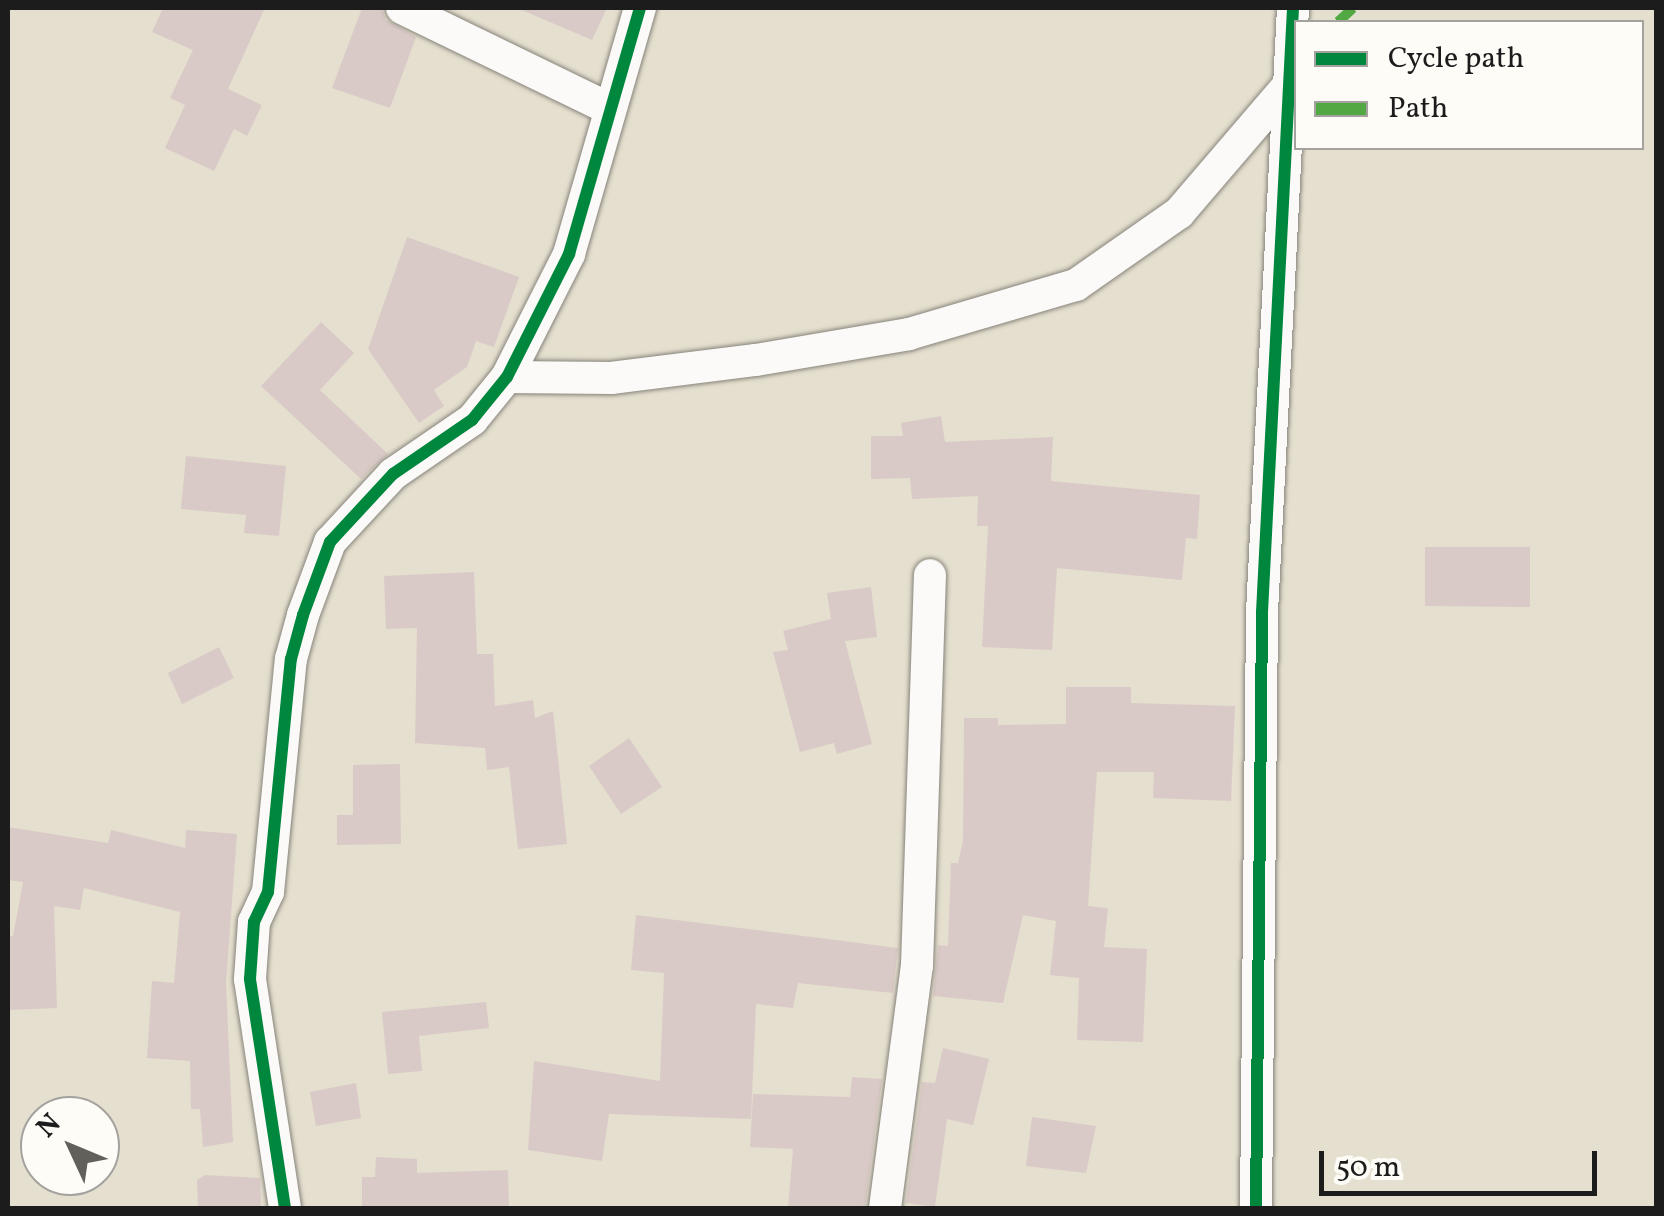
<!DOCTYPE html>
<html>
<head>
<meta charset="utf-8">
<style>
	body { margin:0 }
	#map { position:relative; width:1664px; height:1216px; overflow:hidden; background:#e5dfcf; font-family:Vollkorn,serif }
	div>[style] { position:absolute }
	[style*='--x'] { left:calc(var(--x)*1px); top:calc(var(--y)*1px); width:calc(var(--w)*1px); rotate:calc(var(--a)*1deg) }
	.building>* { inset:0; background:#dacac7 }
	.roads { filter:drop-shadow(0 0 2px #87847b) drop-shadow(0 0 2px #87847b) }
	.street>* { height:32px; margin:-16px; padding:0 16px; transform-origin:16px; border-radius:16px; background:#fbfaf8 }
	.quiet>* { height:10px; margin-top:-5px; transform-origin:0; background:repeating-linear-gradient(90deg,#52a943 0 20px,transparent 0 30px) }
	.cycleway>* { height:12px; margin:-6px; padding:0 6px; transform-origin:6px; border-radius:6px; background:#00873e }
	span { translate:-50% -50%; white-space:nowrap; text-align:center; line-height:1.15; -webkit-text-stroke:8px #fdfcf7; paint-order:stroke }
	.frame { position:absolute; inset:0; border:10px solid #1c1c1c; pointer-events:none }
	.legend { position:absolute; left:1294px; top:20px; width:350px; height:130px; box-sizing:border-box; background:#fdfcf7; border:2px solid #a3a29f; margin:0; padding:12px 18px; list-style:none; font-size:30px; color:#1c1c1c }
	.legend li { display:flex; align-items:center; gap:20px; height:50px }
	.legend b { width:50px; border:2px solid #a3a29f }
	.north { position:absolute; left:20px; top:1096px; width:100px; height:100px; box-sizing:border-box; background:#fdfcf7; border:2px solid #a3a29f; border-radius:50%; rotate:314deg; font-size:28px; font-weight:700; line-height:40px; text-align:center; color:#1c1c1c }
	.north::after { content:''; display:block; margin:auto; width:35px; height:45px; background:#62605b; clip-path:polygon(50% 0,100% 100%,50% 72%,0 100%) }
	.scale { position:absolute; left:1319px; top:1151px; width:278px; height:45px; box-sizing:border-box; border:5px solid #1c1c1c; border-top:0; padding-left:12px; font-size:30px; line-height:35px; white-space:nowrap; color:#1c1c1c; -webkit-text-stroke:8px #fdfcf7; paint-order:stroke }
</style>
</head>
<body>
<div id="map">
	<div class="building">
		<i style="clip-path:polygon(163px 8px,265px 8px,228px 89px,262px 105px,247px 136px,234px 129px,214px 171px,165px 148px,185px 105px,170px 98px,193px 50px,152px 32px)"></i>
		<i style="clip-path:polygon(362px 8px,382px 8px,386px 20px,416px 37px,390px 108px,332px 88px)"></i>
		<i style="clip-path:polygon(517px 8px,607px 8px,592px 40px)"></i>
		<i style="clip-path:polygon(407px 237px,519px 277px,494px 347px,476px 341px,467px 367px,434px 390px,444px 406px,419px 423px,368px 349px)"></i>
		<i style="clip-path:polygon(321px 322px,354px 353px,320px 390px,388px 454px,361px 479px,261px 386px)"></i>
		<i style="clip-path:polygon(941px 416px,945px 442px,1053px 437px,1051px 481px,1200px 495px,1197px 539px,1186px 538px,1182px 580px,1057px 568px,1052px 650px,982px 647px,988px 526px,977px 526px,978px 496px,912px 499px,910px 478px,871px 479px,871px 436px,903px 436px,901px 423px)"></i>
		<i style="clip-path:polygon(186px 456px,286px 466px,279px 536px,244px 533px,246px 515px,181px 509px)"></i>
		<i style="clip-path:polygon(1425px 547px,1530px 547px,1530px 607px,1425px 606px)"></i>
		<i style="clip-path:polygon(474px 572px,477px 654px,493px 654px,495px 706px,533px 700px,535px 718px,553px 711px,567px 844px,518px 849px,509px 767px,487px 770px,485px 748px,415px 743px,417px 628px,386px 629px,384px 576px)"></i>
		<i style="clip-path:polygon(871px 587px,877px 637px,845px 641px,872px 744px,837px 754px,834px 743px,800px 752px,773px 652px,788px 650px,783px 631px,831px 619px,827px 593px)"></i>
		<i style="clip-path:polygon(219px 647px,234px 678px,182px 704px,168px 673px)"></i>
		<i style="clip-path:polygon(1066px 687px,1131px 687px,1131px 703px,1235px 706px,1231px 801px,1153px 798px,1154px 772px,1097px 772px,1088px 906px,1108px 908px,1104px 947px,1147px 949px,1143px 1042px,1077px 1040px,1079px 978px,1050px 975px,1056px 921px,1023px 915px,1003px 1003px,933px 996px,938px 945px,948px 946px,951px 863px,958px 863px,963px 841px,964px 718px,998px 718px,998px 725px,1066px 724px)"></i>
		<i style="clip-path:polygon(629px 738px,662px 787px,621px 814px,589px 766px)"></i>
		<i style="clip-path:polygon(400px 764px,401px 844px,337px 845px,337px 815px,353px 815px,353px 765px)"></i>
		<i style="clip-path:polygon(8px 827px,108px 843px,111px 830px,185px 848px,186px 830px,237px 834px,226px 983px,233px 1142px,203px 1147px,200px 1109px,191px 1109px,190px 1061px,147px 1058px,152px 981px,174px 983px,180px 912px,84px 888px,80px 910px,54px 906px,57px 1008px,8px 1010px,8px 936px,13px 936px,23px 882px,8px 880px)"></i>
		<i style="clip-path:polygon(636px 915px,898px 948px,893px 993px,798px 983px,793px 1008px,756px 1004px,751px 1119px,609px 1114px,602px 1161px,528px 1150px,534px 1061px,660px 1081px,664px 973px,631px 970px)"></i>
		<i style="clip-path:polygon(486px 1002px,489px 1028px,419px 1036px,422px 1071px,388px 1074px,382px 1012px)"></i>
		<i style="clip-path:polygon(943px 1048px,989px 1059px,973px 1125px,947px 1119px,935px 1207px,906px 1203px,922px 1082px,935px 1083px)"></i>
		<i style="clip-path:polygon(852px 1077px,882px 1079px,865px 1208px,788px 1208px,793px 1149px,750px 1147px,753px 1094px,850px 1097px)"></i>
		<i style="clip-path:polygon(356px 1083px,361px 1118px,316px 1126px,310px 1092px)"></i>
		<i style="clip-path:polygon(1032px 1117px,1096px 1126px,1086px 1173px,1026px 1166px)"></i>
		<i style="clip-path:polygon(376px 1157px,417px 1159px,417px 1173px,508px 1170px,509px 1208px,362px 1208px,362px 1177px,375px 1177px)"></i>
		<i style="clip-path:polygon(205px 1175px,260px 1178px,261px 1208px,198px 1208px,197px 1180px)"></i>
	</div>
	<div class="roads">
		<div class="street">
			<i style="--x:402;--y:8;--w:231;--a:25.9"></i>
			<i style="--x:507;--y:377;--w:104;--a:0.6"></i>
			<i style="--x:611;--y:378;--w:146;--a:-7.1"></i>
			<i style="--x:756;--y:360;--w:155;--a:-9.6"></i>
			<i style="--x:909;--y:334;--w:174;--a:-16.4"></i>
			<i style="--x:1076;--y:285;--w:126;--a:-35"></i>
			<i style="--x:1179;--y:213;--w:177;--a:-49.4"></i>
			<i style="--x:285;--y:1208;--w:232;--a:-98.7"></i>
			<i style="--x:250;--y:979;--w:57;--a:-86"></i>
			<i style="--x:254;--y:922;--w:33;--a:-65"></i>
			<i style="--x:268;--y:892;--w:234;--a:-84.4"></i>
			<i style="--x:291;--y:659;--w:46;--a:-74.7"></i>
			<i style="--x:303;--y:615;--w:78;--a:-69.7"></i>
			<i style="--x:330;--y:542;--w:93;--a:-47.2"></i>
			<i style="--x:393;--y:474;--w:96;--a:-34.4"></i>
			<i style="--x:472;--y:420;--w:55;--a:-50.9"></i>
			<i style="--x:507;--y:377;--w:138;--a:-63.2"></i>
			<i style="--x:569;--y:254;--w:256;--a:-73.9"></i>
			<i style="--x:885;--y:1208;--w:244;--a:-82.5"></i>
			<i style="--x:917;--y:966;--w:391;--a:-88.1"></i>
			<i style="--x:1256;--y:1208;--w:596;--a:-89.42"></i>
			<i style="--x:1262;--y:612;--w:605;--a:-87.06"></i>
		</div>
	</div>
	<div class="quiet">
		<i style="--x:1338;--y:22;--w:21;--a:-43"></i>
	</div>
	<div class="cycleway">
		<i style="--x:285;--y:1208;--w:232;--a:-98.7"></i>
		<i style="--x:250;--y:979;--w:57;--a:-86"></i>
		<i style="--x:254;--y:922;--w:33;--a:-65"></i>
		<i style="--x:268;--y:892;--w:234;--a:-84.4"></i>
		<i style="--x:291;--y:659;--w:46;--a:-74.7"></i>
		<i style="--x:303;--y:615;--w:78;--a:-69.7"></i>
		<i style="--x:330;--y:542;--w:93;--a:-47.2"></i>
		<i style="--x:393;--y:474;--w:96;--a:-34.4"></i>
		<i style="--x:472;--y:420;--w:55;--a:-50.9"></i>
		<i style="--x:507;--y:377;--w:138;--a:-63.2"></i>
		<i style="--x:569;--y:254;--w:256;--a:-73.9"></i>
		<i style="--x:1256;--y:1208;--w:596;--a:-89.42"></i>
		<i style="--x:1262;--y:612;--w:605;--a:-87.06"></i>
	</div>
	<div class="frame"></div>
	<ul class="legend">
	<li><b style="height:12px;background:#00873e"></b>Cycle path</li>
	<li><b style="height:12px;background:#52a943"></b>Path</li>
	</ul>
	<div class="north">N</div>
	<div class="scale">50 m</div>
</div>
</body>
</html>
